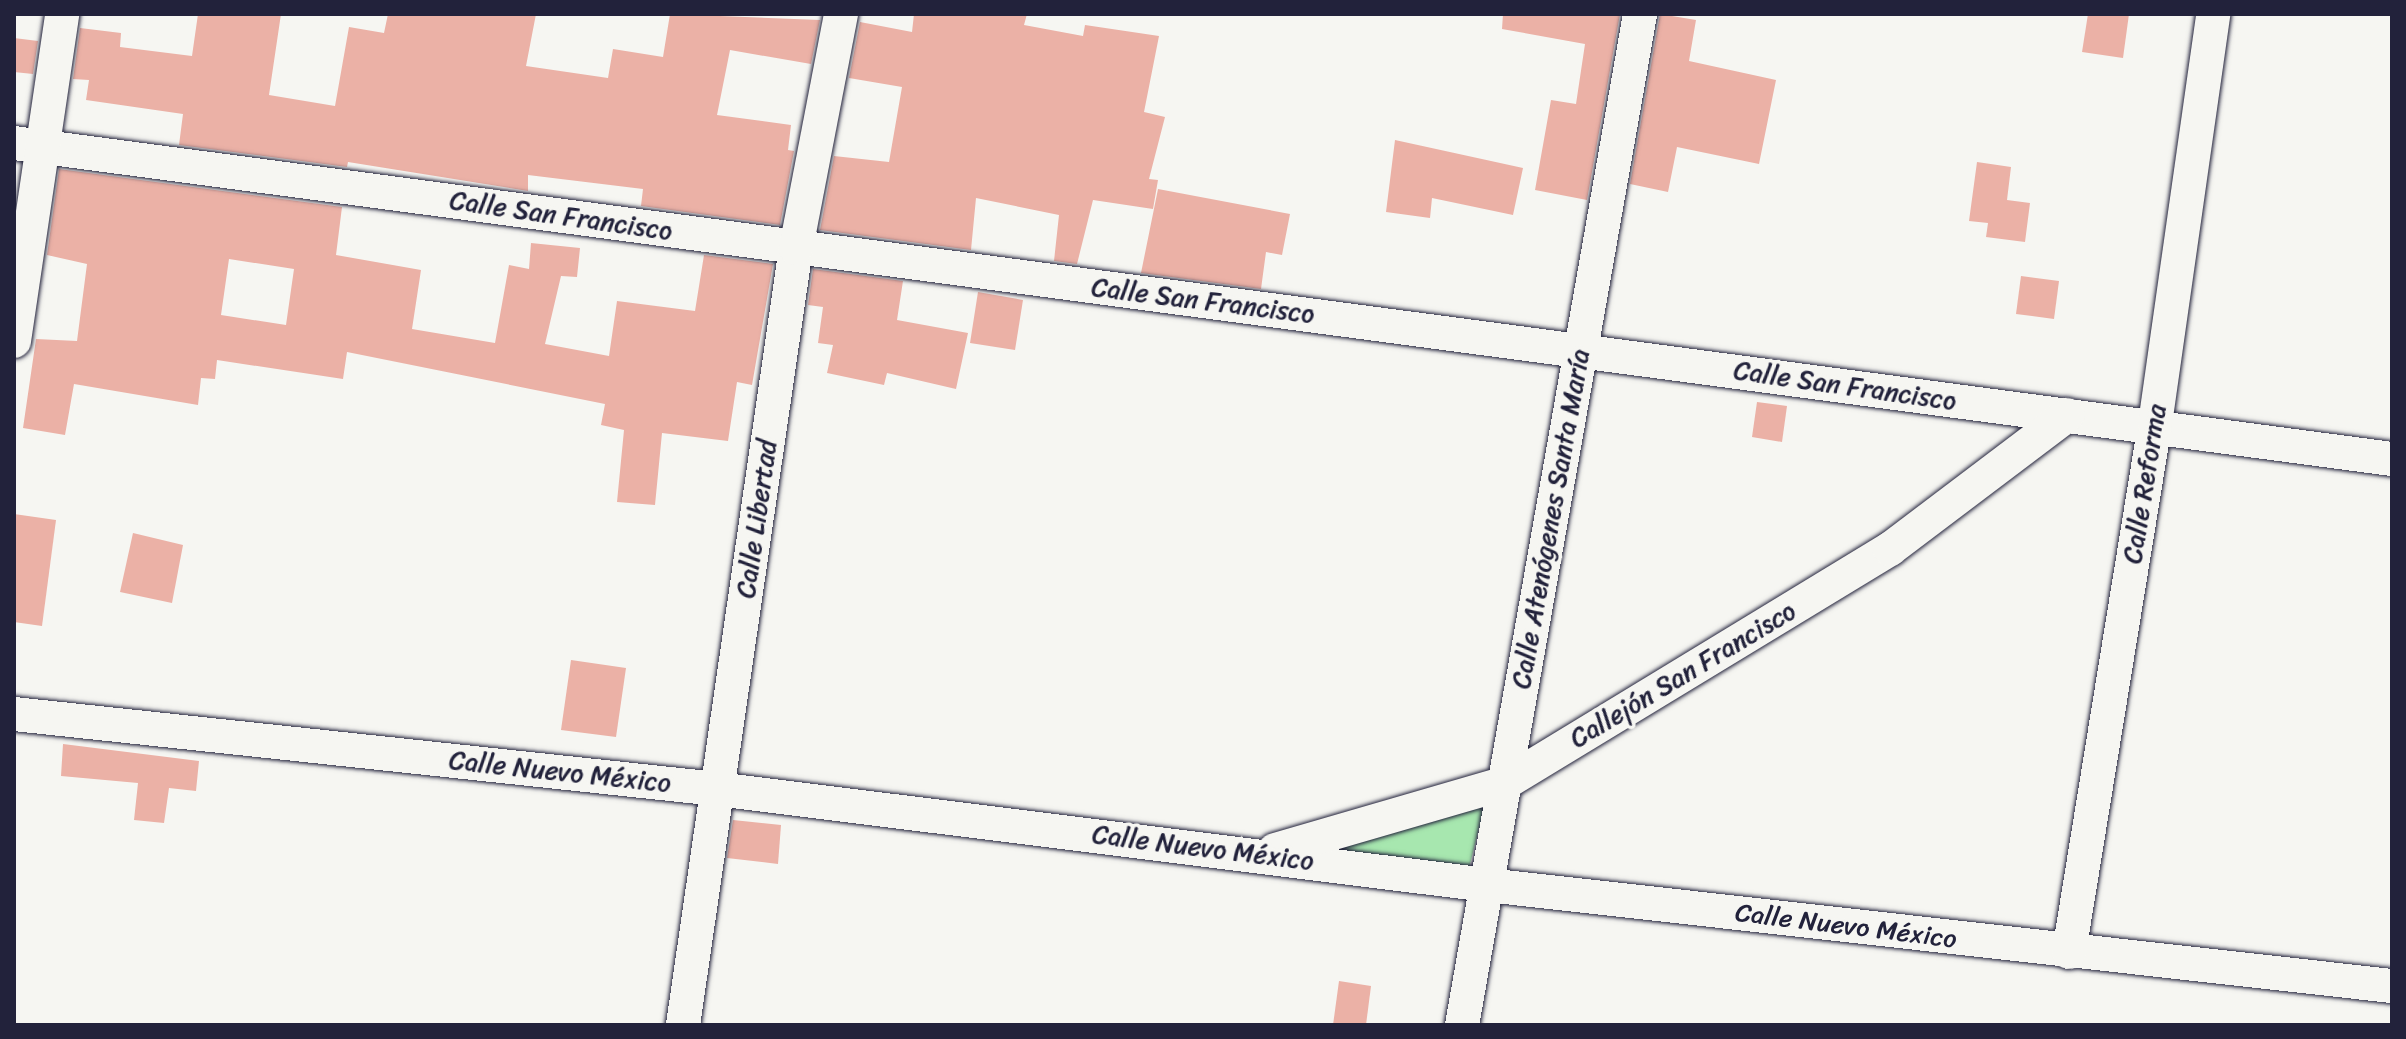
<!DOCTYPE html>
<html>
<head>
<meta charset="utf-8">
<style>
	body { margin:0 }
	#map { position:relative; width:2406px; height:1039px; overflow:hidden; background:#f6f6f2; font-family:Sriracha,sans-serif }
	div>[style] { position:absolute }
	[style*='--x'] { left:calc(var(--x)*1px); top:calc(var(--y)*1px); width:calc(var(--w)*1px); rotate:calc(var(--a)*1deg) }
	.green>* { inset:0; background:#a7e7af }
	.building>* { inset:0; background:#ebb1a6 }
	.roads { filter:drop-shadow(0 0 2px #22223b) drop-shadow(0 0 2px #22223b) }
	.minor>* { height:34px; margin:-17px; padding:0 17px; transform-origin:17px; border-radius:17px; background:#f6f6f2 }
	span { translate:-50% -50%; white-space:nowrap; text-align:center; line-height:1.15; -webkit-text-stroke:7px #f6f6f2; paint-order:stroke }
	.street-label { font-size:26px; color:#22223b }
	.frame { position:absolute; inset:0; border:16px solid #22223b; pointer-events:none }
</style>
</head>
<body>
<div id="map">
	<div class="green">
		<i style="clip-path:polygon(1487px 797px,1468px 872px,1284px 854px)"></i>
	</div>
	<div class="building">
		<i style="clip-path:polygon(198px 14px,281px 14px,269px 95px,335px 106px,349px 27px,384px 33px,388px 14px,536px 14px,526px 66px,608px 78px,613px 49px,663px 57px,670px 14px,820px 20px,811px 64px,730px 50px,717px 115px,791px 125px,788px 150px,794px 151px,780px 225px,641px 206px,643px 189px,528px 175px,528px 191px,348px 162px,347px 167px,179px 145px,183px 114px,86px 100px,89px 80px,73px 79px,80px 28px,121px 33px,120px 47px,192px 56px)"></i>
		<i style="clip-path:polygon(914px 14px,1027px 14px,1024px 25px,1083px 36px,1085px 25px,1159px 36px,1144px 112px,1165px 117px,1149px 179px,1158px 180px,1153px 209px,1093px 200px,1077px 264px,1054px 261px,1059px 215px,976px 198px,971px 250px,820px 230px,834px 156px,889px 162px,902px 87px,849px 78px,860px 22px,912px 32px)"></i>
		<i style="clip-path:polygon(1503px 14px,1620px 14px,1587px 200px,1535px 190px,1551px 100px,1576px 104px,1585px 44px,1502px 29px)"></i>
		<i style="clip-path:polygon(1660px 14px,1696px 20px,1689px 61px,1776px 80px,1759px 164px,1677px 147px,1668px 192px,1630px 184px)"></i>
		<i style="clip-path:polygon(2088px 14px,2129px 14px,2123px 58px,2082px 52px)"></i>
		<i style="clip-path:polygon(14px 38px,38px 41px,33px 74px,14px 72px)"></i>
		<i style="clip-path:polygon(1395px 140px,1523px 168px,1513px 215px,1432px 198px,1430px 218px,1386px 212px)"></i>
		<i style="clip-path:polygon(1977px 162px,2011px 167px,2007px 200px,2030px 203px,2025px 242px,1986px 237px,1988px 223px,1969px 221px)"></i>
		<i style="clip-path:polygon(evenodd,59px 169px,342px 207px,336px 255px,421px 270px,412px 329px,495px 343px,509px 265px,529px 269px,531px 243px,580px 248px,577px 277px,561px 276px,545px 344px,609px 356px,617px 301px,695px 311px,704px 255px,773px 264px,752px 385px,737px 382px,728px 441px,662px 433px,655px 505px,617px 502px,624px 430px,601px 425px,605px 404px,347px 352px,343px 379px,217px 360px,215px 379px,201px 378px,198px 405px,74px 384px,65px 435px,23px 428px,36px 339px,77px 341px,87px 264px,47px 255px,59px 169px,229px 259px,294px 269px,286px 325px,221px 315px,229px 259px)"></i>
		<i style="clip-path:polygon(1158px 189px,1290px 214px,1282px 255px,1266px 252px,1261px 289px,1141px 273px)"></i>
		<i style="clip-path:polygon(813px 269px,903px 281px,897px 320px,968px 333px,956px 389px,887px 373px,884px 385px,827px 373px,833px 345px,818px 343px,823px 307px,808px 305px)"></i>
		<i style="clip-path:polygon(2021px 276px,2059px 281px,2054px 319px,2016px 314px)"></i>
		<i style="clip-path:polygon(978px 292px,1023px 300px,1015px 350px,970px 343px)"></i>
		<i style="clip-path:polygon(1757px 402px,1787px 406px,1782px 442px,1752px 437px)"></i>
		<i style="clip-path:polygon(14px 514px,56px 520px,42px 626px,14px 622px)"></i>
		<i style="clip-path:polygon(133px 533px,183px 545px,172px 603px,120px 592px)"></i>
		<i style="clip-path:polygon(571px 660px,626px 668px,616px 737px,561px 730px)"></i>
		<i style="clip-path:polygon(63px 744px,199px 761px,196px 791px,169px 788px,164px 823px,134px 820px,138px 783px,61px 776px)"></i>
		<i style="clip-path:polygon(733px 820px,781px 825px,778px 864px,727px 858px)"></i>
		<i style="clip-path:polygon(1339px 981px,1371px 986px,1366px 1025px,1333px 1025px)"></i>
	</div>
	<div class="roads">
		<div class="minor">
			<i style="--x:14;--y:143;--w:2399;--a:7.57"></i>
			<i style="--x:14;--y:341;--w:331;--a:-81.6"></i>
			<i style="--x:14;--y:714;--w:707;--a:6.09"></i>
			<i style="--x:717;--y:789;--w:776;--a:7.11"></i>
			<i style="--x:1487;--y:885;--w:911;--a:6.37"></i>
			<i style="--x:1275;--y:850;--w:240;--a:-16.2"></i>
			<i style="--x:1505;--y:783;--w:451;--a:-31.3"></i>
			<i style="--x:1890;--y:549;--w:222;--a:-37.1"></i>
			<i style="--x:2069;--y:952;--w:535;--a:-80.75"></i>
			<i style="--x:2155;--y:424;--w:414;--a:-81.9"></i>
			<i style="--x:683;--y:1025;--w:785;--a:-81.73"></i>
			<i style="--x:796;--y:248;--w:238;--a:-79.1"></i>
			<i style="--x:1462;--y:1025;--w:1027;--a:-80.01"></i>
		</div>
	</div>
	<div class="street-label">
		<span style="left:561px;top:216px;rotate:8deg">Calle San Francisco</span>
		<span style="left:1203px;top:301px;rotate:7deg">Calle San Francisco</span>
		<span style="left:1845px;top:386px;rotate:8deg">Calle San Francisco</span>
		<span style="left:2145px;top:484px;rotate:-81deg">Calle Reforma</span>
		<span style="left:757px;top:519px;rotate:-82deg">Calle Libertad</span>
		<span style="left:1551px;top:519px;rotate:-80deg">Calle Atenógenes Santa María</span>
		<span style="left:1683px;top:675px;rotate:-31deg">Callejón San Francisco</span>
		<span style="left:560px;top:772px;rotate:6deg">Calle Nuevo México</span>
		<span style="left:1203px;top:848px;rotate:7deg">Calle Nuevo México</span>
		<span style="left:1846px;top:926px;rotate:7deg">Calle Nuevo México</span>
	</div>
	<div class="frame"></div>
</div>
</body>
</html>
